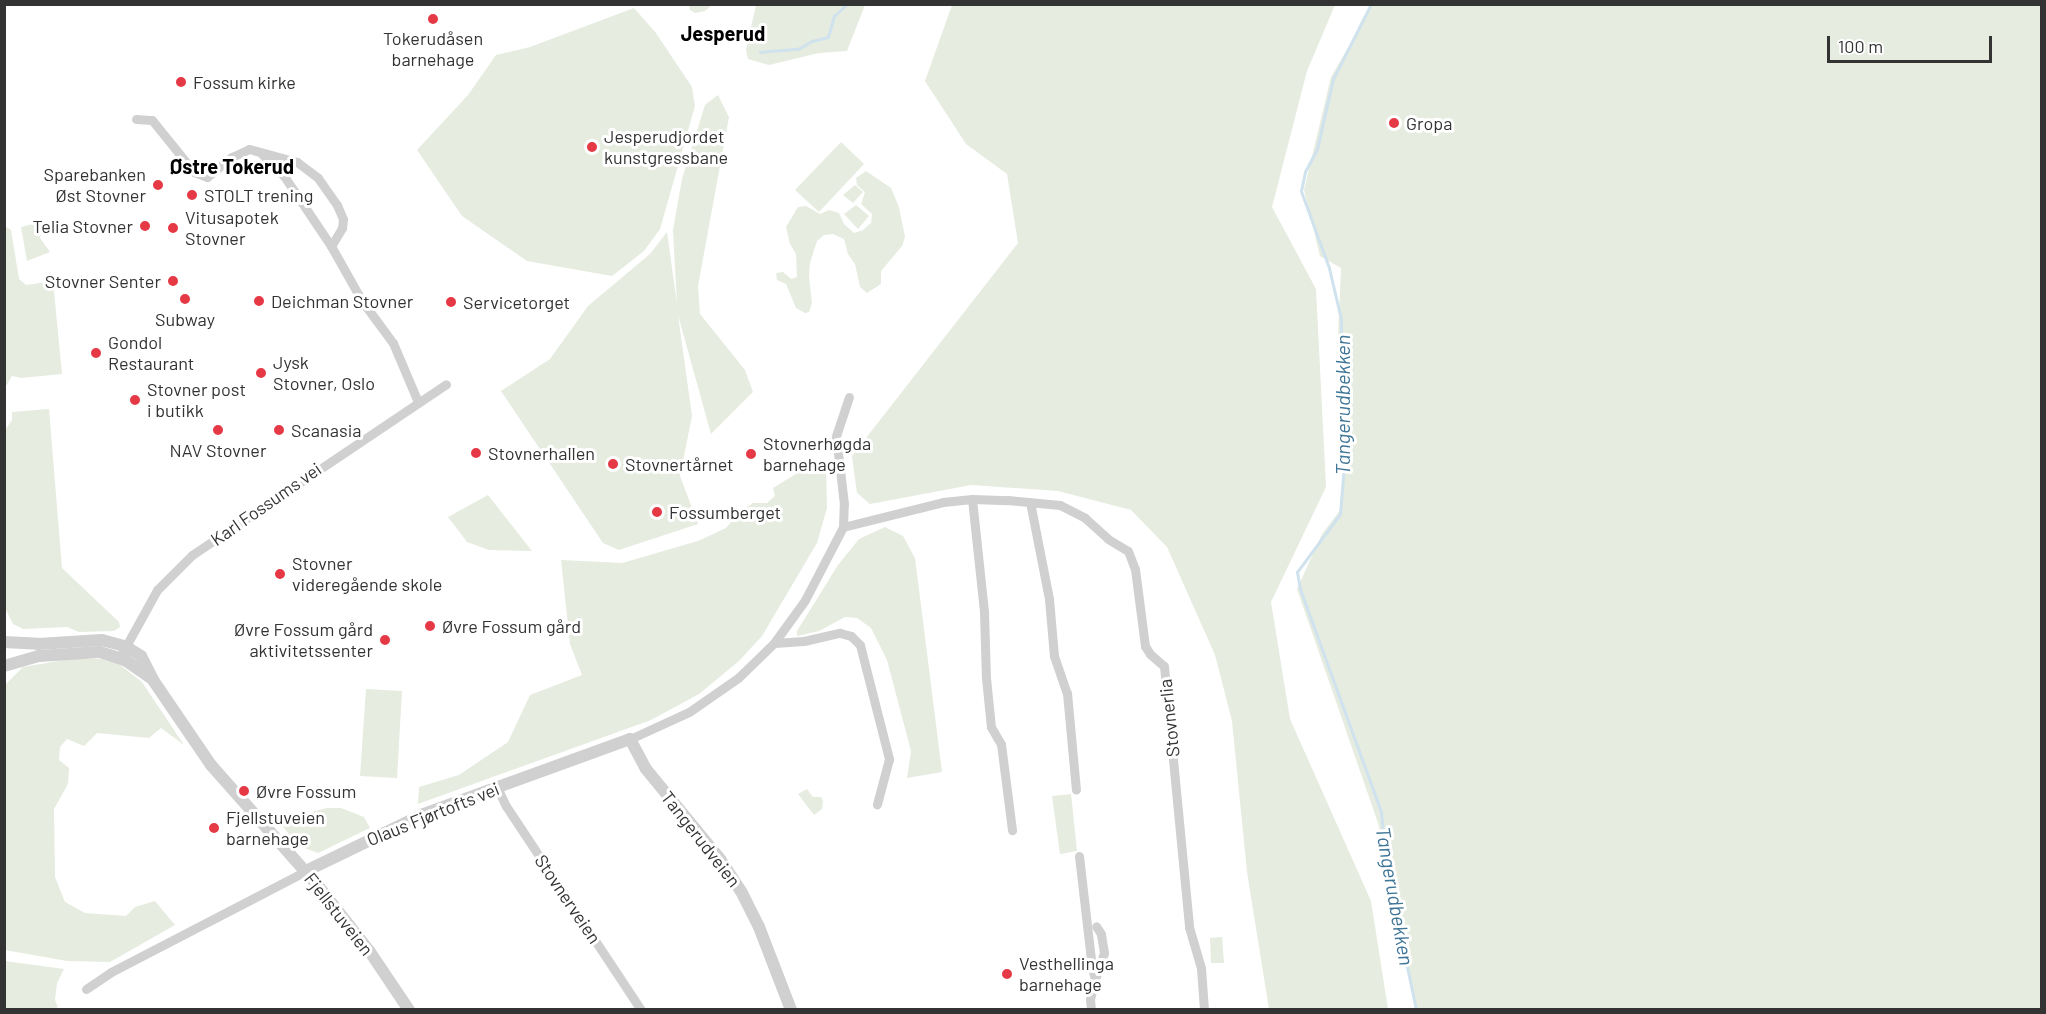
<!DOCTYPE html>
<html>
<head>
<meta charset="utf-8">
<style>
	body { margin:0 }
	#map { position:relative; width:2046px; height:1014px; overflow:hidden; background:#fff; font-family:Barlow,sans-serif }
	div>[style] { position:absolute }
	[style*='--x'] { left:calc(var(--x)*1px); top:calc(var(--y)*1px); width:calc(var(--w)*1px); rotate:calc(var(--a)*1deg) }
	.green>* { inset:0; background:#e6ecdf }
	.stream>* { height:3px; margin:-1.5px; padding:0 1.5px; transform-origin:1.5px; border-radius:1.5px; background:#cfe2ee }
	.minor>* { height:9px; margin:-4.5px; padding:0 4.5px; transform-origin:4.5px; border-radius:4.5px; background:#d0d0d0 }
	.tertiary>* { height:12px; margin:-6px; padding:0 6px; transform-origin:6px; border-radius:6px; background:#d0d0d0 }
	.dots>* { width:16px; height:16px; translate:-50% -50%; box-sizing:border-box; border:3px solid #fff; border-radius:50% }
	span { translate:-50% -50%; white-space:nowrap; text-align:center; line-height:1.15; -webkit-text-stroke:6px #fff; paint-order:stroke }
	.poi-label { font-size:18px; color:#333 }
	.left { translate:0 -50%; text-align:left }
	.right { translate:-100% -50%; text-align:right }
	.street-label { font-size:18px; color:#333 }
	.neighbourhood-label { font-size:20px; color:#000; font-weight:700 }
	.water-label { font-size:20px; color:#3f7597; font-style:italic }
	.frame { position:absolute; inset:0; border:6px solid #333; pointer-events:none }
	.scale { position:absolute; left:1827px; top:36px; width:165px; height:27px; box-sizing:border-box; border:3px solid #333; border-top:0; padding-left:8px; font-size:18px; line-height:21px; white-space:nowrap; color:#333; -webkit-text-stroke:4px #fff; paint-order:stroke }
</style>
</head>
<body>
<div id="map">
	<div class="green">
		<i style="clip-path:polygon(689px 5px,689px 4px,712px 5px,705px 11px,695px 13px,690px 10px)"></i>
		<i style="clip-path:polygon(756px 5px,756px 4px,865px 5px,847px 51px,819px 53px,769px 65px,748px 59px,746px 50px)"></i>
		<i style="clip-path:polygon(952px 5px,1335px 5px,1307px 71px,1272px 207px,1316px 289px,1326px 487px,1271px 602px,1290px 719px,1371px 901px,1388px 1009px,1269px 1009px,1247px 872px,1232px 721px,1215px 655px,1167px 547px,1131px 510px,1058px 491px,971px 485px,870px 504px,857px 493px,852px 456px,1018px 243px,1007px 174px,966px 144px,925px 81px)"></i>
		<i style="clip-path:polygon(1373px 5px,2041px 5px,2041px 1009px,1417px 1009px,1378px 823px,1297px 589px,1322px 534px,1341px 509px,1348px 441px,1337px 359px,1341px 268px,1320px 256px,1304px 190px,1331px 77px)"></i>
		<i style="clip-path:polygon(634px 8px,656px 33px,692px 87px,695px 106px,660px 229px,644px 251px,612px 276px,527px 261px,462px 216px,417px 150px,468px 95px,496px 55px,530px 47px)"></i>
		<i style="clip-path:polygon(718px 95px,729px 117px,698px 286px,700px 314px,745px 370px,753px 392px,711px 434px,678px 315px,692px 416px,680px 476px,698px 524px,619px 550px,603px 543px,501px 391px,550px 359px,588px 306px,650px 254px,667px 232px,677px 304px,673px 230px,682px 179px,705px 105px)"></i>
		<i style="clip-path:polygon(841px 142px,864px 164px,819px 212px,795px 190px)"></i>
		<i style="clip-path:polygon(866px 171px,891px 188px,899px 207px,905px 237px,902px 246px,881px 271px,881px 284px,867px 293px,860px 287px,855px 264px,848px 254px,844px 239px,833px 234px,824px 235px,817px 241px,810px 263px,809px 277px,812px 303px,809px 312px,805px 313px,796px 308px,786px 284px,777px 280px,776px 273px,783px 272px,791px 279px,797px 277px,796px 254px,790px 244px,786px 227px,798px 207px,806px 206px,820px 214px,829px 210px,839px 213px,844px 224px,854px 233px,863px 230px,871px 223px,872px 214px,861px 204px,865px 192px,857px 185px,856px 178px)"></i>
		<i style="clip-path:polygon(855px 185px,863px 192px,853px 203px,843px 195px)"></i>
		<i style="clip-path:polygon(856px 205px,869px 216px,858px 229px,844px 214px)"></i>
		<i style="clip-path:polygon(43px 221px,40px 238px,50px 252px,27px 261px,21px 227px)"></i>
		<i style="clip-path:polygon(5px 226px,11px 230px,19px 279px,26px 285px,53px 281px,62px 374px,21px 378px,12px 376px,5px 388px)"></i>
		<i style="clip-path:polygon(49px 409px,62px 568px,119px 622px,120px 627px,114px 631px,79px 632px,67px 627px,23px 629px,13px 624px,5px 608px,5px 430px,12px 420px,12px 412px)"></i>
		<i style="clip-path:polygon(823px 462px,826px 469px,827px 508px,817px 543px,762px 636px,739px 661px,699px 694px,651px 720px,418px 804px,419px 787px,459px 775px,508px 742px,530px 695px,582px 675px,570px 644px,561px 560px,622px 563px,698px 541px,726px 528px,738px 514px,753px 503px,767px 503px,775px 496px,773px 488px,812px 464px)"></i>
		<i style="clip-path:polygon(488px 495px,532px 551px,489px 550px,467px 542px,448px 517px)"></i>
		<i style="clip-path:polygon(885px 527px,903px 536px,915px 558px,942px 772px,907px 778px,911px 751px,887px 660px,871px 628px,857px 618px,845px 617px,819px 631px,797px 636px,797px 631px,838px 565px,859px 539px)"></i>
		<i style="clip-path:polygon(70px 659px,102px 659px,119px 664px,142px 682px,184px 745px,161px 728px,149px 738px,97px 733px,84px 746px,67px 739px,60px 747px,59px 760px,69px 768px,68px 784px,54px 809px,55px 877px,65px 902px,85px 913px,126px 916px,135px 907px,155px 901px,175px 925px,110px 962px,67px 961px,5px 950px,4px 686px,23px 667px)"></i>
		<i style="clip-path:polygon(366px 689px,402px 691px,397px 778px,360px 776px)"></i>
		<i style="clip-path:polygon(807px 789px,813px 797px,821px 797px,823px 801px,822px 809px,814px 815px,798px 794px)"></i>
		<i style="clip-path:polygon(1071px 794px,1077px 851px,1060px 854px,1052px 796px)"></i>
		<i style="clip-path:polygon(327px 808px,341px 808px,364px 817px,370px 828px,318px 853px,299px 846px,278px 821px)"></i>
		<i style="clip-path:polygon(1222px 937px,1224px 963px,1211px 963px,1210px 938px)"></i>
		<i style="clip-path:polygon(5px 961px,64px 969px,57px 983px,55px 1000px,58px 1007px,54px 1009px,5px 1009px)"></i>
	</div>
	<div class="stream">
		<i style="--x:1371;--y:4;--w:84;--a:116.9"></i>
		<i style="--x:1333;--y:79;--w:72;--a:102.9"></i>
		<i style="--x:1317;--y:149;--w:26;--a:118"></i>
		<i style="--x:1305;--y:172;--w:19;--a:102"></i>
		<i style="--x:1301;--y:191;--w:82;--a:70"></i>
		<i style="--x:1329;--y:268;--w:52;--a:76.8"></i>
		<i style="--x:1341;--y:319;--w:93;--a:90"></i>
		<i style="--x:1341;--y:412;--w:29;--a:80"></i>
		<i style="--x:1346;--y:441;--w:73;--a:94.7"></i>
		<i style="--x:1340;--y:514;--w:72;--a:126.6"></i>
		<i style="--x:1297;--y:572;--w:17;--a:80"></i>
		<i style="--x:1300;--y:589;--w:237;--a:70"></i>
		<i style="--x:1381;--y:812;--w:54;--a:84.7"></i>
		<i style="--x:1386;--y:866;--w:147;--a:78.2"></i>
		<i style="--x:760;--y:52;--w:38;--a:-5"></i>
		<i style="--x:798;--y:49;--w:16;--a:-30"></i>
		<i style="--x:812;--y:41;--w:16;--a:-14"></i>
		<i style="--x:828;--y:37;--w:22;--a:-74"></i>
		<i style="--x:834;--y:16;--w:18;--a:-43"></i>
	</div>
	<div class="minor">
		<i style="--x:136;--y:119;--w:16;--a:4"></i>
		<i style="--x:152;--y:120;--w:67;--a:51.1"></i>
		<i style="--x:194;--y:172;--w:14;--a:21"></i>
		<i style="--x:207;--y:177;--w:32;--a:-39"></i>
		<i style="--x:232;--y:157;--w:19;--a:-25"></i>
		<i style="--x:249;--y:149;--w:50;--a:15.2"></i>
		<i style="--x:297;--y:162;--w:26;--a:37"></i>
		<i style="--x:318;--y:178;--w:33;--a:55"></i>
		<i style="--x:337;--y:205;--w:15;--a:67"></i>
		<i style="--x:343;--y:219;--w:9;--a:96"></i>
		<i style="--x:342;--y:228;--w:21;--a:121"></i>
		<i style="--x:331;--y:246;--w:63;--a:60.6"></i>
		<i style="--x:362;--y:301;--w:52;--a:53.6"></i>
		<i style="--x:393;--y:343;--w:64;--a:67"></i>
		<i style="--x:261;--y:153;--w:33;--a:45"></i>
		<i style="--x:284;--y:176;--w:84;--a:56.1"></i>
		<i style="--x:972;--y:499;--w:114;--a:83.9"></i>
		<i style="--x:984;--y:612;--w:66;--a:88.3"></i>
		<i style="--x:986;--y:678;--w:49;--a:84.2"></i>
		<i style="--x:991;--y:727;--w:20;--a:60"></i>
		<i style="--x:1001;--y:744;--w:87;--a:82.7"></i>
		<i style="--x:1030;--y:502;--w:99;--a:78.9"></i>
		<i style="--x:1049;--y:599;--w:57;--a:85"></i>
		<i style="--x:1054;--y:656;--w:39;--a:71"></i>
		<i style="--x:1067;--y:693;--w:97;--a:84.7"></i>
		<i style="--x:843;--y:527;--w:103;--a:-14"></i>
		<i style="--x:943;--y:502;--w:29;--a:-6"></i>
		<i style="--x:972;--y:499;--w:36;--a:2"></i>
		<i style="--x:1008;--y:500;--w:52;--a:5.5"></i>
		<i style="--x:1060;--y:505;--w:28;--a:27"></i>
		<i style="--x:1085;--y:518;--w:31;--a:42"></i>
		<i style="--x:1108;--y:539;--w:23;--a:31"></i>
		<i style="--x:1128;--y:551;--w:19;--a:69"></i>
		<i style="--x:1135;--y:569;--w:78;--a:82.6"></i>
		<i style="--x:1145;--y:646;--w:9;--a:58"></i>
		<i style="--x:1150;--y:654;--w:18;--a:41"></i>
		<i style="--x:1164;--y:666;--w:262;--a:84.5"></i>
		<i style="--x:1189;--y:927;--w:43;--a:73.7"></i>
		<i style="--x:1201;--y:968;--w:42;--a:85.9"></i>
		<i style="--x:774;--y:643;--w:30;--a:-4"></i>
		<i style="--x:804;--y:641;--w:37;--a:-13"></i>
		<i style="--x:840;--y:633;--w:11;--a:15"></i>
		<i style="--x:851;--y:636;--w:13;--a:45"></i>
		<i style="--x:860;--y:645;--w:118;--a:75.7"></i>
		<i style="--x:889;--y:759;--w:47;--a:104.9"></i>
		<i style="--x:120;--y:657;--w:77;--a:-61.1"></i>
		<i style="--x:157;--y:590;--w:49;--a:-45"></i>
		<i style="--x:192;--y:555;--w:306;--a:-33.9"></i>
		<i style="--x:630;--y:739;--w:65;--a:-24.6"></i>
		<i style="--x:689;--y:712;--w:60;--a:-34.8"></i>
		<i style="--x:738;--y:678;--w:50;--a:-44.2"></i>
		<i style="--x:774;--y:643;--w:53;--a:-54.2"></i>
		<i style="--x:805;--y:600;--w:82;--a:-62.5"></i>
		<i style="--x:843;--y:527;--w:23;--a:-88"></i>
		<i style="--x:844;--y:504;--w:68;--a:-96.7"></i>
		<i style="--x:836;--y:436;--w:41;--a:-71.6"></i>
		<i style="--x:497;--y:787;--w:21;--a:65"></i>
		<i style="--x:506;--y:806;--w:245;--a:56.5"></i>
		<i style="--x:1079;--y:856;--w:113;--a:83.4"></i>
		<i style="--x:1092;--y:968;--w:11;--a:75"></i>
		<i style="--x:1095;--y:979;--w:21;--a:104"></i>
		<i style="--x:1090;--y:999;--w:11;--a:85"></i>
		<i style="--x:1095;--y:979;--w:28;--a:-71"></i>
		<i style="--x:1104;--y:953;--w:19;--a:-99"></i>
		<i style="--x:1101;--y:934;--w:9;--a:-122"></i>
		<i style="--x:86;--y:989;--w:30;--a:-34"></i>
		<i style="--x:111;--y:972;--w:220;--a:-27.4"></i>
	</div>
	<div class="tertiary">
		<i style="--x:4;--y:642;--w:34;--a:3"></i>
		<i style="--x:38;--y:644;--w:64;--a:-3.6"></i>
		<i style="--x:102;--y:640;--w:24;--a:15"></i>
		<i style="--x:125;--y:646;--w:19;--a:32"></i>
		<i style="--x:141;--y:656;--w:27;--a:63"></i>
		<i style="--x:153;--y:680;--w:103;--a:55.7"></i>
		<i style="--x:211;--y:765;--w:163;--a:48.5"></i>
		<i style="--x:319;--y:887;--w:83;--a:51.9"></i>
		<i style="--x:370;--y:952;--w:70;--a:56.1"></i>
		<i style="--x:4;--y:666;--w:36;--a:-16"></i>
		<i style="--x:39;--y:656;--w:61;--a:-3.8"></i>
		<i style="--x:100;--y:652;--w:26;--a:18"></i>
		<i style="--x:125;--y:660;--w:33;--a:35"></i>
		<i style="--x:306;--y:871;--w:131;--a:-25.8"></i>
		<i style="--x:424;--y:814;--w:219;--a:-20"></i>
		<i style="--x:630;--y:739;--w:34;--a:62"></i>
		<i style="--x:646;--y:769;--w:117;--a:50.6"></i>
		<i style="--x:720;--y:859;--w:38;--a:57"></i>
		<i style="--x:741;--y:891;--w:40;--a:63.4"></i>
		<i style="--x:759;--y:927;--w:89;--a:68.9"></i>
	</div>
	<div class="dots">
		<i style="left:433px;top:19px;background:#e63946"></i>
		<i style="left:181px;top:82px;background:#e63946"></i>
		<i style="left:1394px;top:123px;background:#e63946"></i>
		<i style="left:592px;top:147px;background:#e63946"></i>
		<i style="left:158px;top:185px;background:#e63946"></i>
		<i style="left:192px;top:195px;background:#e63946"></i>
		<i style="left:145px;top:226px;background:#e63946"></i>
		<i style="left:173px;top:228px;background:#e63946"></i>
		<i style="left:173px;top:281px;background:#e63946"></i>
		<i style="left:185px;top:299px;background:#e63946"></i>
		<i style="left:259px;top:301px;background:#e63946"></i>
		<i style="left:451px;top:302px;background:#e63946"></i>
		<i style="left:96px;top:353px;background:#e63946"></i>
		<i style="left:261px;top:373px;background:#e63946"></i>
		<i style="left:135px;top:400px;background:#e63946"></i>
		<i style="left:218px;top:430px;background:#e63946"></i>
		<i style="left:279px;top:430px;background:#e63946"></i>
		<i style="left:476px;top:453px;background:#e63946"></i>
		<i style="left:751px;top:454px;background:#e63946"></i>
		<i style="left:613px;top:464px;background:#e63946"></i>
		<i style="left:657px;top:512px;background:#e63946"></i>
		<i style="left:280px;top:574px;background:#e63946"></i>
		<i style="left:430px;top:626px;background:#e63946"></i>
		<i style="left:385px;top:640px;background:#e63946"></i>
		<i style="left:244px;top:791px;background:#e63946"></i>
		<i style="left:214px;top:828px;background:#e63946"></i>
		<i style="left:1007px;top:974px;background:#e63946"></i>
	</div>
	<div class="poi-label">
		<span style="left:433px;top:49px">Tokerudåsen<br>barnehage</span>
		<span class="left" style="left:193px;top:82px">Fossum kirke</span>
		<span class="left" style="left:1406px;top:123px">Gropa</span>
		<span class="left" style="left:604px;top:147px">Jesperudjordet<br>kunstgressbane</span>
		<span class="right" style="left:146px;top:185px">Sparebanken<br>Øst Stovner</span>
		<span class="left" style="left:204px;top:195px">STOLT trening</span>
		<span class="left" style="left:185px;top:228px">Vitusapotek<br>Stovner</span>
		<span class="right" style="left:133px;top:226px">Telia Stovner</span>
		<span class="right" style="left:161px;top:281px">Stovner Senter</span>
		<span class="left" style="left:271px;top:301px">Deichman Stovner</span>
		<span class="left" style="left:463px;top:302px">Servicetorget</span>
		<span style="left:185px;top:319px">Subway</span>
		<span class="left" style="left:108px;top:353px">Gondol<br>Restaurant</span>
		<span class="left" style="left:273px;top:373px">Jysk<br>Stovner, Oslo</span>
		<span class="left" style="left:147px;top:400px">Stovner post<br>i butikk</span>
		<span class="left" style="left:291px;top:430px">Scanasia</span>
		<span class="left" style="left:763px;top:454px">Stovnerhøgda<br>barnehage</span>
		<span style="left:218px;top:450px">NAV Stovner</span>
		<span class="left" style="left:488px;top:453px">Stovnerhallen</span>
		<span class="left" style="left:625px;top:464px">Stovnertårnet</span>
		<span class="left" style="left:669px;top:512px">Fossumberget</span>
		<span class="left" style="left:292px;top:574px">Stovner<br>videregående skole</span>
		<span class="left" style="left:442px;top:626px">Øvre Fossum gård</span>
		<span class="right" style="left:373px;top:640px">Øvre Fossum gård<br>aktivitetssenter</span>
		<span class="left" style="left:256px;top:791px">Øvre Fossum</span>
		<span class="left" style="left:226px;top:828px">Fjellstuveien<br>barnehage</span>
		<span class="left" style="left:1019px;top:974px">Vesthellinga<br>barnehage</span>
	</div>
	<div class="street-label">
		<span style="left:266px;top:504px;rotate:-35deg">Karl Fossums vei</span>
		<span style="left:1169px;top:718px;rotate:-96deg">Stovnerlia</span>
		<span style="left:433px;top:814px;rotate:-22deg">Olaus Fjørtofts vei</span>
		<span style="left:701px;top:839px;rotate:52deg">Tangerudveien</span>
		<span style="left:568px;top:899px;rotate:56deg">Stovnerveien</span>
		<span style="left:339px;top:914px;rotate:52deg">Fjellstuveien</span>
	</div>
	<div class="neighbourhood-label">
		<span style="left:723px;top:33px">Jesperud</span>
		<span style="left:232px;top:166px">Østre Tokerud</span>
	</div>
	<div class="water-label">
		<span style="left:1342px;top:405px;rotate:-90deg">Tangerudbekken</span>
		<span style="left:1395px;top:896px;rotate:80deg">Tangerudbekken</span>
	</div>
	<div class="frame"></div>
	<div class="scale">100 m</div>
</div>
</body>
</html>
